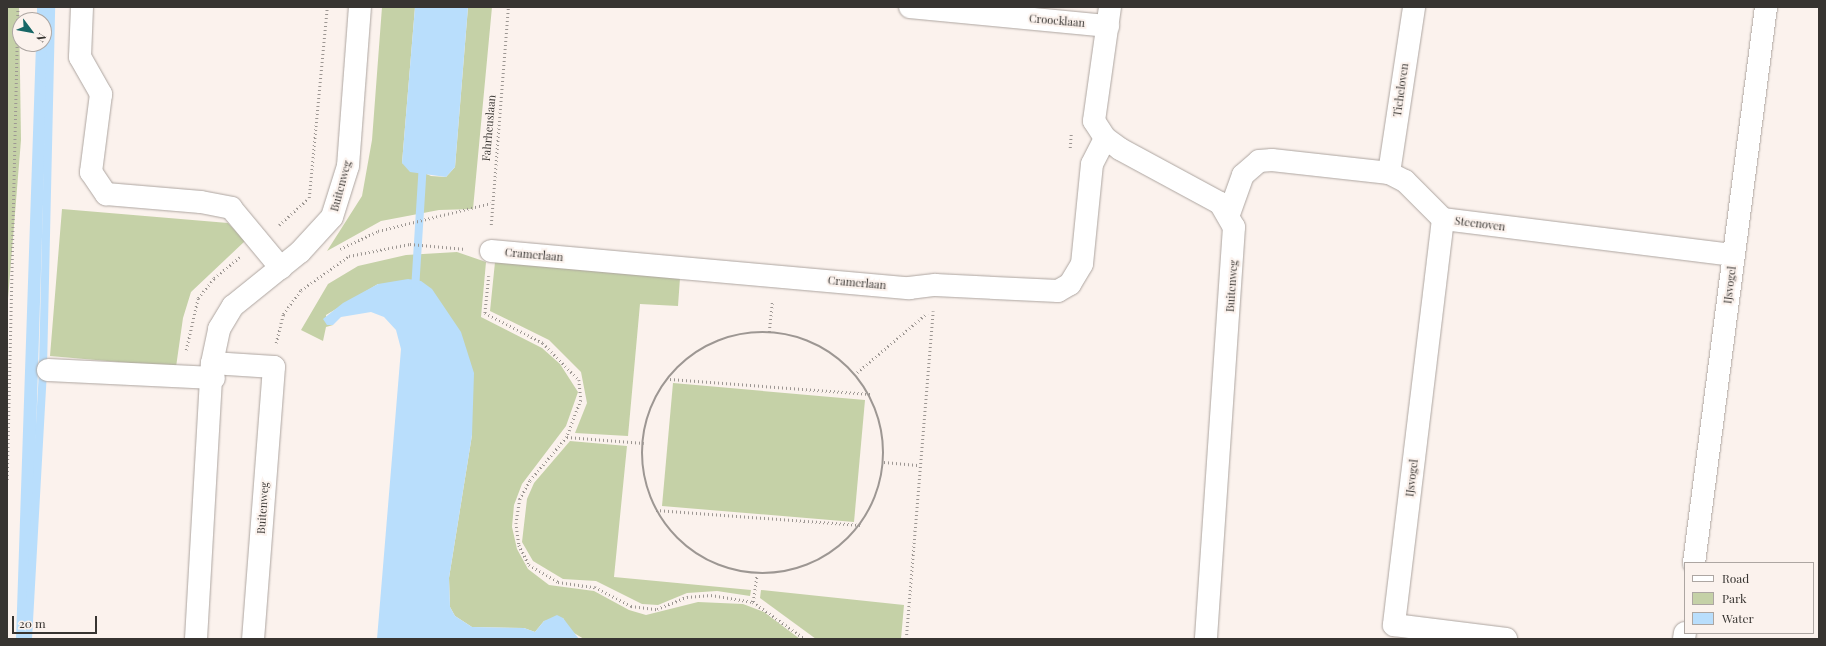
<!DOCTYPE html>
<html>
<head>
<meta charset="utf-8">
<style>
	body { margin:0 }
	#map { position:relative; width:1826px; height:646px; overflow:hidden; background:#fbf2ed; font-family:"Playfair Display",serif }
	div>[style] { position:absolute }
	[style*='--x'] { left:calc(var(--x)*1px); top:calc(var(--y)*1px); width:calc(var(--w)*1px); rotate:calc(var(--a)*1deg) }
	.green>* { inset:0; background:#c5d1a7 }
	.water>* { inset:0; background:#b9defc }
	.stream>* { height:8px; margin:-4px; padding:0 4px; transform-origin:4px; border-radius:4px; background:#b9defc }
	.path>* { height:2.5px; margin-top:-1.25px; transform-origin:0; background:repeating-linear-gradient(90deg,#9d9793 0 1px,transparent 0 4px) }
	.path>.ring { margin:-1.25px; padding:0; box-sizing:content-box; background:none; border:2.5px solid #9d9793; border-radius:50% }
	.roads { filter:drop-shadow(0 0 1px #ada5a0) drop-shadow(0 0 1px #ada5a0) }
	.minor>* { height:22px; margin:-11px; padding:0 11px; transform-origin:11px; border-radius:11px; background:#fff }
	span { translate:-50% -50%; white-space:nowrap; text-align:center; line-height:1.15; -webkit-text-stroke:4px #fbf2ed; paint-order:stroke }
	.street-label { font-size:11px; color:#373431 }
	.frame { position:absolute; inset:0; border:8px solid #373431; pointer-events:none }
	.legend { position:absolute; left:1684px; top:562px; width:130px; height:72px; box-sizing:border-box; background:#fbf2ed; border:1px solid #ada6a2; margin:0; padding:5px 7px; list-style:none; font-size:12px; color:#373431 }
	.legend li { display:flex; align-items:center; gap:8px; height:20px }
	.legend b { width:20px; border:1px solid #ada6a2 }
	.north { position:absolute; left:12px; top:12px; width:40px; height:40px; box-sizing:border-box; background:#fbf2ed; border:1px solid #ada6a2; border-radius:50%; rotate:122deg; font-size:11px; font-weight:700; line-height:16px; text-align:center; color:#373431 }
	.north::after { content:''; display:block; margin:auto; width:14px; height:18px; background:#176665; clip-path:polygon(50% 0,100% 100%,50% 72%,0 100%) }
	.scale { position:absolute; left:12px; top:616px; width:85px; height:18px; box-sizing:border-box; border:2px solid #373431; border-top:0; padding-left:5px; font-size:12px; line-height:14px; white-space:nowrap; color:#373431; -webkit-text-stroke:3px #fbf2ed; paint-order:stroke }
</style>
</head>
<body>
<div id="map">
	<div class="green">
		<i style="clip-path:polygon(7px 7px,19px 7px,21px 140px,7px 311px)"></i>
		<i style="clip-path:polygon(382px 7px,415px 7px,402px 163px,431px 176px,446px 177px,455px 167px,468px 7px,492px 7px,473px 209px,439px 210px,381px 221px,327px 251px,362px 196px,372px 140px)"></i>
		<i style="clip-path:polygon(62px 209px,228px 223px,245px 241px,191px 292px,183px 318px,176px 367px,50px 356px)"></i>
		<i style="clip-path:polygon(457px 252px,486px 262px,481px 317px,542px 348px,560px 364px,578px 392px,566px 426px,522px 484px,514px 505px,512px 527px,517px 549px,528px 569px,549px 585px,594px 591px,629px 610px,646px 615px,698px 602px,743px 604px,764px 612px,800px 639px,584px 639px,569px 630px,563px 618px,544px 621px,535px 632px,524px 628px,472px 627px,455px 616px,450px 607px,449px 578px,472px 435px,378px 284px,326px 315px,327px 325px,333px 325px,326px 327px,323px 341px,301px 330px,328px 284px,358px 266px,406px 255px)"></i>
		<i style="clip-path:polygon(495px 262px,680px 278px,678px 306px,640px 304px,628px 436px,575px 433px,587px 403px,581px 372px,549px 340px,490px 311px)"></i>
		<i style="clip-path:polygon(673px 383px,865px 400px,854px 522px,662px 506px)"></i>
		<i style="clip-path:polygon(570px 441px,627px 446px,614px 577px,751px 590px,750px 596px,717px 591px,687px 593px,658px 605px,642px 604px,596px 581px,563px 579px,533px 561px,522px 542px,527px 499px,534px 483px)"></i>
		<i style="clip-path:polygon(761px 590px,904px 605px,901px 639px,816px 639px,760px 598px)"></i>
	</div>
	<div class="water">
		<i style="clip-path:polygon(37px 7px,49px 7px,34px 499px,28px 639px,16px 639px,36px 44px,44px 44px,44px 20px,37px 20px)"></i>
		<i style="clip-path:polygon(415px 7px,468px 7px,455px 167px,446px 177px,410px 172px,402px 163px)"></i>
		<i style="clip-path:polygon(408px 279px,421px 281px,432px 289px,461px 332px,474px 373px,472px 435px,449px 578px,450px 607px,455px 616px,472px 627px,524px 628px,535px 632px,544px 621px,557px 615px,563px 618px,579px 639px,584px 639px,377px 639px,401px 349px,396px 330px,384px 317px,371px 312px,341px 317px,333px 325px,327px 325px,323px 319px,343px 303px,378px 284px)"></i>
	</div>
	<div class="stream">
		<i style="--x:415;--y:290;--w:126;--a:-86.4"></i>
		<i style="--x:28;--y:639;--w:271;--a:-86.8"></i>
		<i style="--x:43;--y:368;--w:361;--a:-88.7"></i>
	</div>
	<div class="path">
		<i style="--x:1070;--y:148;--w:15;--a:-86"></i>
		<i style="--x:279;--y:225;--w:40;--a:-42"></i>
		<i style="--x:309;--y:198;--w:192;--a:-84.6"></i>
		<i style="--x:491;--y:225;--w:219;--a:-85.5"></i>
		<i style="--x:340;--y:249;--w:42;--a:-25.3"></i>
		<i style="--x:378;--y:231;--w:116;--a:-13.9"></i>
		<i style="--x:489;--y:276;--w:37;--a:96"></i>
		<i style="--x:485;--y:313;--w:65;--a:27.3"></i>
		<i style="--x:543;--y:343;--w:52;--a:45.8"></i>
		<i style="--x:579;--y:380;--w:20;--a:84"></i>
		<i style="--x:581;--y:400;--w:40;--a:111"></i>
		<i style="--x:567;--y:437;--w:57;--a:130.1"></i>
		<i style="--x:530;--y:481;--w:21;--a:119"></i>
		<i style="--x:520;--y:499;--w:24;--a:99"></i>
		<i style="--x:516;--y:523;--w:22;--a:82"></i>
		<i style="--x:519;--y:545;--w:22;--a:63"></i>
		<i style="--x:529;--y:565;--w:34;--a:30"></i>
		<i style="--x:558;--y:582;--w:37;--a:8"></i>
		<i style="--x:595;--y:587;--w:41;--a:27.8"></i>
		<i style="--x:631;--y:606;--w:26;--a:7"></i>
		<i style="--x:657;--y:609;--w:32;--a:-22"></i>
		<i style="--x:687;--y:597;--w:24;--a:-5"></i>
		<i style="--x:711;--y:595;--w:43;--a:9.5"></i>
		<i style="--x:753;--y:602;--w:64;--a:35.4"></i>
		<i style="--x:769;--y:332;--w:31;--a:-84"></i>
		<i class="ring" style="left:642px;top:332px;width:239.5px;height:239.5px"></i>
		<i style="--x:276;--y:343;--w:30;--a:-76"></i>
		<i style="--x:283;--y:314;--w:30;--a:-53"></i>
		<i style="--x:301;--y:290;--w:59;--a:-35.3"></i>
		<i style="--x:349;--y:256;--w:62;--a:-11.1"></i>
		<i style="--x:410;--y:244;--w:56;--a:5.1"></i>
		<i style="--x:186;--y:350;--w:53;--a:-77"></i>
		<i style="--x:198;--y:298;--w:26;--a:-51"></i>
		<i style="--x:214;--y:278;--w:33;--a:-39"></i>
		<i style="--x:854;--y:375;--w:96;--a:-40.3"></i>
		<i style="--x:670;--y:379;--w:201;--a:4.3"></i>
		<i style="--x:567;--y:437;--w:77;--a:4.5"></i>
		<i style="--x:884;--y:462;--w:36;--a:5"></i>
		<i style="--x:7;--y:480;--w:473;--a:-88.7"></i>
		<i style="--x:656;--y:510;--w:205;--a:4.2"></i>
		<i style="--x:753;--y:602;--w:27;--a:-82"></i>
		<i style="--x:906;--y:639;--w:329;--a:-85.3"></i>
	</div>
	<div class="roads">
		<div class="minor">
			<i style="--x:82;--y:7;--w:50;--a:92.3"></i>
			<i style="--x:80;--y:57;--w:43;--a:60.4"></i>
			<i style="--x:101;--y:94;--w:79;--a:97.3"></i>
			<i style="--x:91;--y:172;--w:27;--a:56"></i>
			<i style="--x:106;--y:194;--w:95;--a:4.8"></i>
			<i style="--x:201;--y:202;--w:31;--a:11"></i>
			<i style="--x:231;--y:208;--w:78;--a:50.2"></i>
			<i style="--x:910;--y:7;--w:199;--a:5.5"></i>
			<i style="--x:1110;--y:7;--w:115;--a:98"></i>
			<i style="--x:1094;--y:121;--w:20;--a:57"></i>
			<i style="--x:1105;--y:138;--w:19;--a:36"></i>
			<i style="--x:1120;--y:149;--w:114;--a:28.4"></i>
			<i style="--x:1220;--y:203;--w:28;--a:60"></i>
			<i style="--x:1234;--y:227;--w:413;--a:93.9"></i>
			<i style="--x:1389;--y:173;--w:168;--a:-81.4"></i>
			<i style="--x:1229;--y:214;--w:41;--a:-70.3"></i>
			<i style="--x:1243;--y:175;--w:21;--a:-41"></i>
			<i style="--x:1259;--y:161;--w:13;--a:-4"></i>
			<i style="--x:1272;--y:160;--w:118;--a:6.3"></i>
			<i style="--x:1389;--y:173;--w:18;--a:27"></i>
			<i style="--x:1405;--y:181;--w:54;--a:45"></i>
			<i style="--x:1443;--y:219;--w:292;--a:7.1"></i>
			<i style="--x:1443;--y:219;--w:409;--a:96.9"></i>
			<i style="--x:1394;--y:625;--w:113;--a:7.1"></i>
			<i style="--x:491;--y:251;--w:420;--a:5.1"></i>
			<i style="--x:909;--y:288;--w:26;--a:-7"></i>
			<i style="--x:935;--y:285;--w:123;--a:2.8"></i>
			<i style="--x:1058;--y:291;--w:14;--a:-30"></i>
			<i style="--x:1070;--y:284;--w:23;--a:-59"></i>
			<i style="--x:1082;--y:264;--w:100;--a:-84.3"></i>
			<i style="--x:1092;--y:164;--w:29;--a:-63"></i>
			<i style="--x:212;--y:363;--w:62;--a:3.7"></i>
			<i style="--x:274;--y:367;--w:273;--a:94.4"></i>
			<i style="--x:48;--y:370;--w:166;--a:2.8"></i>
			<i style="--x:1694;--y:563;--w:561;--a:-82.62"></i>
			<i style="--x:196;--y:639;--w:276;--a:-86.7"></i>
			<i style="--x:212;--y:363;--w:35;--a:-78"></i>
			<i style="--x:219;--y:329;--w:27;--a:-59"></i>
			<i style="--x:233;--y:306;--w:86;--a:-38.9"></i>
			<i style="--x:300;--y:252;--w:47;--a:-47.6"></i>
			<i style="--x:332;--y:217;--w:53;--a:-72.6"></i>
			<i style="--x:348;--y:166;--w:159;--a:-85.7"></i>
			<i style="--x:1684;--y:639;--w:6;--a:-81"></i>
		</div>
	</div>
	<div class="street-label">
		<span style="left:1057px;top:21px;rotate:5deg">Croocklaan</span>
		<span style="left:1401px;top:90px;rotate:-82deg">Ticheloven</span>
		<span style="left:489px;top:128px;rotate:-85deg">Fahrheuslaan</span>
		<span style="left:341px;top:186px;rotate:-75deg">Buitenweg</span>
		<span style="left:1480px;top:224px;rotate:7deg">Steenoven</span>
		<span style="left:534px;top:255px;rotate:5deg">Cramerlaan</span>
		<span style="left:857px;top:283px;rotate:5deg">Cramerlaan</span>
		<span style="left:1730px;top:285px;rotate:-83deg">IJsvogel</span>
		<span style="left:1232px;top:286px;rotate:-86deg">Buitenweg</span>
		<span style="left:1412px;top:478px;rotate:-83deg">IJsvogel</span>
		<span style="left:263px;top:508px;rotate:-86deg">Buitenweg</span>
	</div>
	<div class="frame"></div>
	<ul class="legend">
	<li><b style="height:5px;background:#fff"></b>Road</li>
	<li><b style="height:11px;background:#c5d1a7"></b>Park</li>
	<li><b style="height:11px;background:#b9defc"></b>Water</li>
	</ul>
	<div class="north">N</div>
	<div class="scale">20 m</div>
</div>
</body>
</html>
